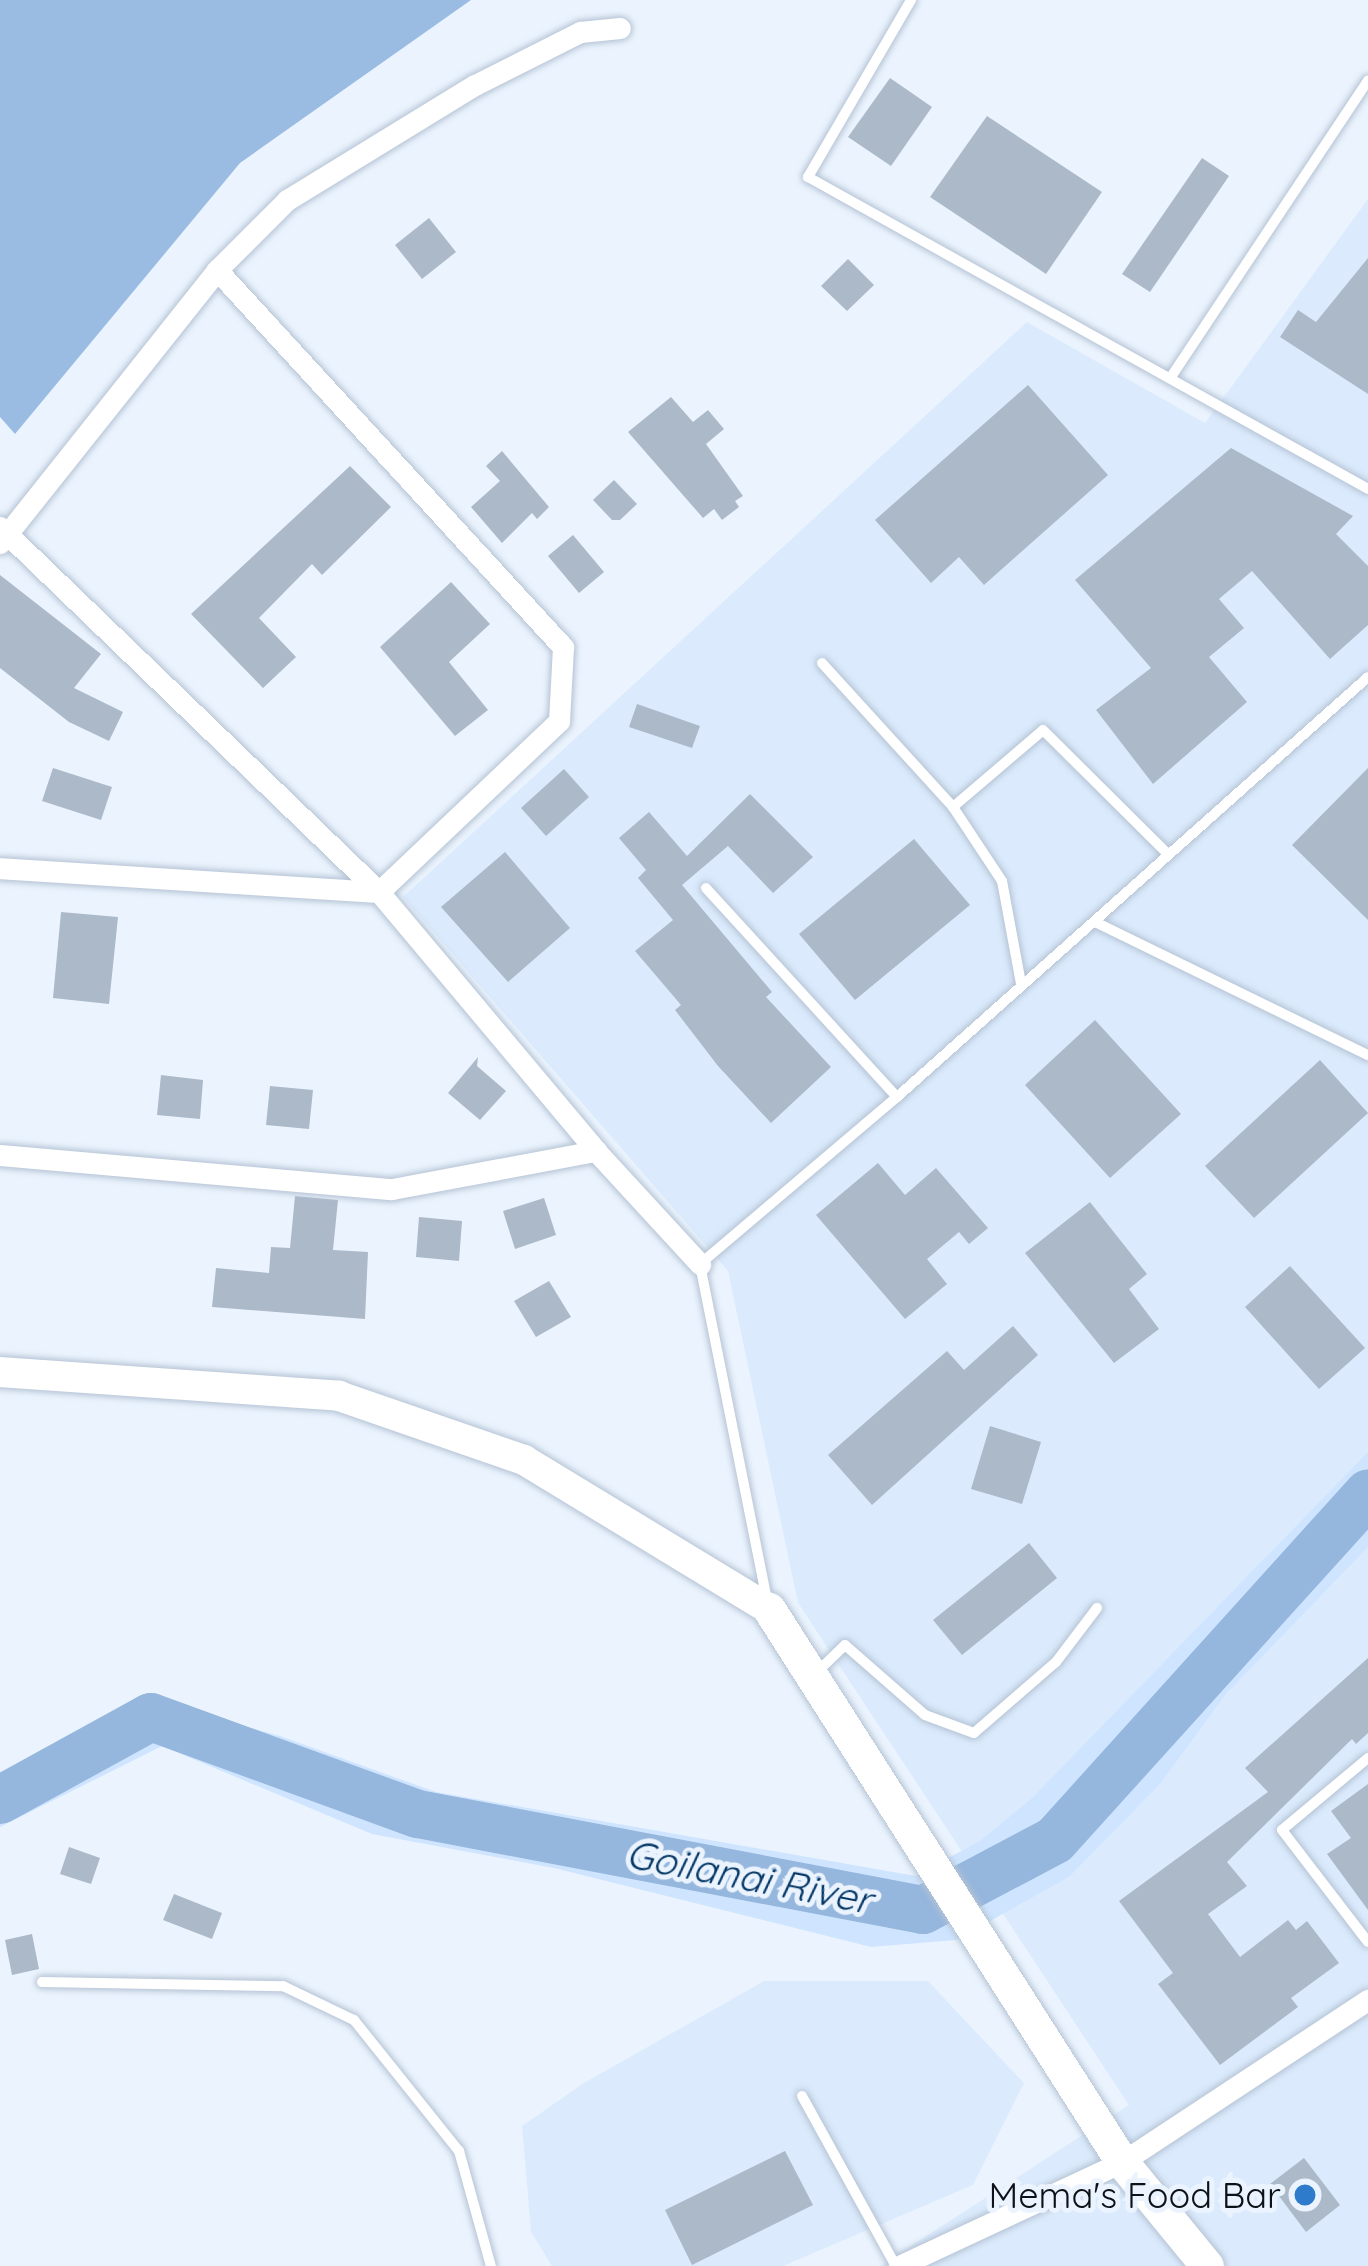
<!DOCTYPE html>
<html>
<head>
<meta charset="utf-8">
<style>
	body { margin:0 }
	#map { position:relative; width:1368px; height:2266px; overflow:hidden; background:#ebf4fe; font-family:Quicksand,sans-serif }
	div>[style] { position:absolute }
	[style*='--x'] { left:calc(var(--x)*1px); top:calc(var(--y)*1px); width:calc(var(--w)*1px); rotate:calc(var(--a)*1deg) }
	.built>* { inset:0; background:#dbebfd }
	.green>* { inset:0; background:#cfe5ff }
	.forest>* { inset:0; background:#9abce3 }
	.river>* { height:48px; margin:-24px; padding:0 24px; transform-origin:24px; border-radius:24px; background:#95b6dd }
	.building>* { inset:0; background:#abb9c9 }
	.roads { filter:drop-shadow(0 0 3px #b5c3d4) drop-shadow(0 0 3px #b5c3d4) }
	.service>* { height:10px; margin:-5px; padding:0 5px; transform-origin:5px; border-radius:5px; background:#fff }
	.minor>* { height:21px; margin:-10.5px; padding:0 10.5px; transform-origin:10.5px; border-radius:10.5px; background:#fff }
	.secondary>* { height:30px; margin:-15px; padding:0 15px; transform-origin:15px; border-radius:15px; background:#fff }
	.primary>* { height:33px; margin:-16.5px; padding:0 16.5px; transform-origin:16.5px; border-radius:16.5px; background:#fff }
	.dots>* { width:33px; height:33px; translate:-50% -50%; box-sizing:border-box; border:6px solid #ebf4fe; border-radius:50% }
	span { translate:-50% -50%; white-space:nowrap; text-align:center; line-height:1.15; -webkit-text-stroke:10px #ebf4fe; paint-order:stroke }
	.poi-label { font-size:36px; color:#0d1218 }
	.right { translate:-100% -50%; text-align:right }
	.water-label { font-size:39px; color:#053867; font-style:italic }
</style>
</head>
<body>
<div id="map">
	<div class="built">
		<i style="clip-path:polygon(1368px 199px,1368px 2266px,880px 2266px,1129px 2105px,798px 1603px,728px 1271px,403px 897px,1027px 322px,1205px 423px)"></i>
		<i style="clip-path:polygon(764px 1981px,928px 1981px,1024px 2083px,973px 2185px,783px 2266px,552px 2266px,531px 2232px,522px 2126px,584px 2083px)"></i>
	</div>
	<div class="green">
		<i style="clip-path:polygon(1368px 1452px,1368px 1547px,1226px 1694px,1160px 1784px,1069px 1877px,956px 1940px,871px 1947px,554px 1868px,372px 1834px,162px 1746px,0 1827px,0 1778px,140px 1697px,280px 1736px,436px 1792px,916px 1876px,981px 1840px,1032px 1798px)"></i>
	</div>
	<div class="forest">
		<i style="clip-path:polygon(0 0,471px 0,240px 163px,15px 434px,0 417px)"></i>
	</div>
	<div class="river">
		<i style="--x:0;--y:1800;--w:172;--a:-28.8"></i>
		<i style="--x:151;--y:1717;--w:284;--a:20"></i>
		<i style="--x:418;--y:1814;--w:514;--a:10.76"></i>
		<i style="--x:923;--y:1910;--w:149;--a:-27.9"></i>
		<i style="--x:1055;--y:1840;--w:467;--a:-47.9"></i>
	</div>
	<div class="building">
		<i style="clip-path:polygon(890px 78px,932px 107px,891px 166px,848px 137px)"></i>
		<i style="clip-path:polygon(987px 116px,1102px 192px,1046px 274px,930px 197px)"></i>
		<i style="clip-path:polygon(1202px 158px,1229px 176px,1150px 292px,1122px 274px)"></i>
		<i style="clip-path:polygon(429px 218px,456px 252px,422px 279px,395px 245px)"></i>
		<i style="clip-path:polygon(1368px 258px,1368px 394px,1280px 337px,1298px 310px,1316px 322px)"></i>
		<i style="clip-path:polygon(848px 259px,874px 285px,847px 311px,821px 286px)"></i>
		<i style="clip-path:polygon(1028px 385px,1108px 475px,984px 585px,959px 557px,931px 583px,875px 520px)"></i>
		<i style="clip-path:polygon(671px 397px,693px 422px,708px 410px,724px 429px,706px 444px,743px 496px,735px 501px,739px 507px,722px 520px,714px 509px,703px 518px,628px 432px)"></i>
		<i style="clip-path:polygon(1231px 448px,1353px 516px,1336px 534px,1368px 566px,1368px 625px,1330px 659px,1252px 571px,1219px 599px,1244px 628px,1209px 657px,1247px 702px,1153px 784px,1096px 710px,1151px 668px,1075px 580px)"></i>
		<i style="clip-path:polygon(502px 451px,549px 507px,537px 519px,532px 513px,502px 543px,471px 507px,500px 481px,486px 466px)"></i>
		<i style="clip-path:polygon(350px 466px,391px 507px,322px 575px,312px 564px,259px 618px,296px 657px,263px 688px,191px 614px)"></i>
		<i style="clip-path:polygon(614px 480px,637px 504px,620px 520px,612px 520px,593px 500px)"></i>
		<i style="clip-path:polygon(573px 535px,604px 572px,579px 593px,548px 556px)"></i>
		<i style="clip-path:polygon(0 575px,101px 654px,74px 688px,123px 712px,109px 741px,69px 722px,0 668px)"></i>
		<i style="clip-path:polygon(451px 582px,490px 624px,449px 662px,488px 710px,455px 736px,380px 647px)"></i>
		<i style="clip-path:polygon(637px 704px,700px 726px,692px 748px,629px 727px)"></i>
		<i style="clip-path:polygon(53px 768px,112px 787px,101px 820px,42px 801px)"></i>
		<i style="clip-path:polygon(1368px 768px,1368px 920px,1292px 845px)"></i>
		<i style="clip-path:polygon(564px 769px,589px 797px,546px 836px,521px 808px)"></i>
		<i style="clip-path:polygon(750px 794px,813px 857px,773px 893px,728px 846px,682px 885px,772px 992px,766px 997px,831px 1067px,771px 1123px,718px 1066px,675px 1010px,681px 1005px,635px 951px,673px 920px,638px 878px,646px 870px,619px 838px,649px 812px,687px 856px)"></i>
		<i style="clip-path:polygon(914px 839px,970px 905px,855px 1000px,799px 934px)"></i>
		<i style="clip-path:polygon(505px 852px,570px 928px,508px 982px,441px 907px)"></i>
		<i style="clip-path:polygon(61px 912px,118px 917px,109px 1004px,53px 998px)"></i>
		<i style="clip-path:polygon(1095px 1020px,1181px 1114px,1110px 1178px,1025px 1085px)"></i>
		<i style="clip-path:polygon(478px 1057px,477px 1066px,506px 1091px,480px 1120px,448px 1093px)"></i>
		<i style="clip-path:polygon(1320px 1060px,1368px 1113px,1254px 1218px,1205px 1166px)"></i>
		<i style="clip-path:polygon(161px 1075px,203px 1080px,200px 1119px,157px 1115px)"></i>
		<i style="clip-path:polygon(270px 1086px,313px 1090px,309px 1129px,266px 1125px)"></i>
		<i style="clip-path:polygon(878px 1163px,905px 1195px,936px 1168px,988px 1228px,969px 1244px,959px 1232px,927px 1259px,947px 1284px,905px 1319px,816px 1215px)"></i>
		<i style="clip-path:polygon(295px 1196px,338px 1200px,333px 1250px,368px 1252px,365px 1319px,212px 1307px,216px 1268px,269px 1273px,271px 1247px,290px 1248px)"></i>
		<i style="clip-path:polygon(544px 1198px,556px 1235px,515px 1249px,503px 1211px)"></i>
		<i style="clip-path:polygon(1090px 1202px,1147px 1274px,1129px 1289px,1159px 1329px,1114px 1363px,1025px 1253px)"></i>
		<i style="clip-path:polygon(419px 1217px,462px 1221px,459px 1261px,416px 1257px)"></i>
		<i style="clip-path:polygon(1290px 1266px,1365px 1348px,1319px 1389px,1245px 1307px)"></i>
		<i style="clip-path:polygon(549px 1281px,571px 1317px,536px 1337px,514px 1301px)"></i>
		<i style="clip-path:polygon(1013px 1326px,1038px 1355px,872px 1505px,828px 1455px,947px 1351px,964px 1370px)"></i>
		<i style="clip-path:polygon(990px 1426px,1041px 1442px,1022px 1504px,971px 1489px)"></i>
		<i style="clip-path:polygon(1029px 1543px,1057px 1578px,962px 1655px,933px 1620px)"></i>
		<i style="clip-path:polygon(1368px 1658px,1368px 1733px,1356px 1744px,1352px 1739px,1227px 1862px,1247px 1886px,1208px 1914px,1240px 1957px,1288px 1920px,1296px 1930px,1307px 1921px,1339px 1963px,1291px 1998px,1298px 2007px,1220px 2065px,1158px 1984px,1173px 1973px,1119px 1901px,1268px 1792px,1245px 1768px)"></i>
		<i style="clip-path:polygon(1368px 1784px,1368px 1910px,1327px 1854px,1351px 1838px,1331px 1811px)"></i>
		<i style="clip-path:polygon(69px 1847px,100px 1858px,91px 1884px,60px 1874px)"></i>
		<i style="clip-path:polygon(174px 1894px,222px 1913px,212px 1939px,163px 1920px)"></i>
		<i style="clip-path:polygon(32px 1934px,39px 1969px,12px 1975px,5px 1940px)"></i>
		<i style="clip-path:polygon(785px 2151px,813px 2205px,692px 2265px,665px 2210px)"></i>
		<i style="clip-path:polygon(1304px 2158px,1340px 2205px,1306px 2232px,1270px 2184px)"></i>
	</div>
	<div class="roads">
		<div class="service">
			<i style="--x:911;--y:0;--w:205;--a:120.2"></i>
			<i style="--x:808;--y:177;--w:641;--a:29.12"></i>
			<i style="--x:1171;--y:377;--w:356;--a:-56.4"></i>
			<i style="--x:822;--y:663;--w:195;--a:47.7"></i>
			<i style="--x:953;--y:807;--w:89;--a:56.5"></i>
			<i style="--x:1002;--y:881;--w:105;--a:79.5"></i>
			<i style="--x:953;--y:807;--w:118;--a:-40.5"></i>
			<i style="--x:1043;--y:730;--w:177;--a:44.8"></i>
			<i style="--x:706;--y:888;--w:283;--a:47.6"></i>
			<i style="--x:1095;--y:922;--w:304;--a:26"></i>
			<i style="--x:767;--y:1600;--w:343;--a:-101.3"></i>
			<i style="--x:700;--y:1264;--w:258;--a:-40.3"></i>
			<i style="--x:897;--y:1097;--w:631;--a:-41.72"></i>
			<i style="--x:814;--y:1675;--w:43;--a:-44.1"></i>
			<i style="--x:845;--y:1645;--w:106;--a:41.2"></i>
			<i style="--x:925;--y:1715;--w:52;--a:20.2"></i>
			<i style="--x:974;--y:1733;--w:108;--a:-40.9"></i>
			<i style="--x:1056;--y:1662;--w:68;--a:-52.8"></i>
			<i style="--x:1368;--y:1758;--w:112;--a:140.1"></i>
			<i style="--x:1282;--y:1830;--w:141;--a:52.5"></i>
			<i style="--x:42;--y:1982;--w:241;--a:1"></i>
			<i style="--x:283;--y:1986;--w:79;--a:25.6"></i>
			<i style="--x:354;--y:2020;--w:168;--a:51.3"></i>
			<i style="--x:459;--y:2151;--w:119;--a:74.5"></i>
			<i style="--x:802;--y:2096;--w:194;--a:61.1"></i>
		</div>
		<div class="minor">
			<i style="--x:217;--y:270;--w:99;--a:-45"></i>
			<i style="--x:287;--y:200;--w:220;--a:-31.5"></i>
			<i style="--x:475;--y:85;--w:118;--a:-26.8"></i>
			<i style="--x:580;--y:32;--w:40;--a:-5.7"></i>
			<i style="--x:0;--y:527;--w:526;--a:43.92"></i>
			<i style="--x:379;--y:892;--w:338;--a:50"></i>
			<i style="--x:596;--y:1151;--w:154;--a:47.4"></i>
			<i style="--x:0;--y:543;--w:349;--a:-51.5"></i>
			<i style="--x:217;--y:270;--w:512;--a:47.46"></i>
			<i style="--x:563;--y:647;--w:74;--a:93.1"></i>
			<i style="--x:559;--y:721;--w:248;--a:136.5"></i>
			<i style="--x:379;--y:892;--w:380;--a:-176.4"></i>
			<i style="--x:0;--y:1155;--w:393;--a:5"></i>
			<i style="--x:392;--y:1189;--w:208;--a:-10.6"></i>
			<i style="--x:899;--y:2266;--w:246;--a:-25"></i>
			<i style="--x:1122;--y:2162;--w:295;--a:-33.4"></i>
		</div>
		<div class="secondary">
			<i style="--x:0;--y:1372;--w:340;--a:4"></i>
			<i style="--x:339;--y:1396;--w:196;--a:19.1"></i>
			<i style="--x:524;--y:1460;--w:287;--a:31.3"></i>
		</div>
		<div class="primary">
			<i style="--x:769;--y:1609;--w:656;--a:57.45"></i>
			<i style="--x:1122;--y:2162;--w:134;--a:50.7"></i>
		</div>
	</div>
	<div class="dots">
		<i style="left:1305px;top:2195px;background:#2d7bca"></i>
	</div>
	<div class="poi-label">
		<span class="right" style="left:1281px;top:2195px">Mema's Food Bar</span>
	</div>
	<div class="water-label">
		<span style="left:749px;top:1877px;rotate:11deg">Goilanai River</span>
	</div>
</div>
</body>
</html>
